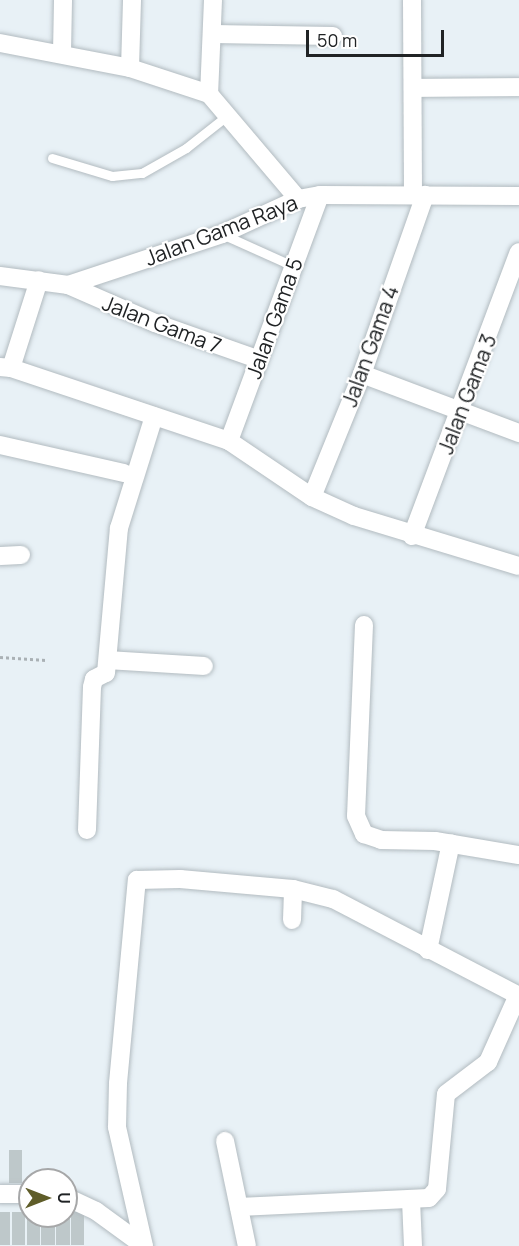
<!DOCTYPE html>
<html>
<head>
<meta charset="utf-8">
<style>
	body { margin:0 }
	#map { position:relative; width:519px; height:1246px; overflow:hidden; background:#e8f1f6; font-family:Manrope,sans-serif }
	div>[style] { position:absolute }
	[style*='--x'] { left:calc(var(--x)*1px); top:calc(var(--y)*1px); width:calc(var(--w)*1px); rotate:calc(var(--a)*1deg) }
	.building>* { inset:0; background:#bec8ca }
	.path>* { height:3px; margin-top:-1.5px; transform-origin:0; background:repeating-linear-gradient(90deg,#aab1b5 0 3px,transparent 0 6px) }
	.roads { filter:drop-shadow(0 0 2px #b2bbc0) drop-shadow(0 0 2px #b2bbc0) }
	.service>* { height:9px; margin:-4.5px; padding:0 4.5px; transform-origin:4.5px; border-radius:4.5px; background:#fff }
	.minor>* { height:18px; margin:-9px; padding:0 9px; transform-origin:9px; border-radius:9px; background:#fff }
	span { translate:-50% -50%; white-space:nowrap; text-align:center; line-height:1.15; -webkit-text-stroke:4.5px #fff; paint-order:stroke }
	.street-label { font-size:21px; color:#202325 }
	.north { position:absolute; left:18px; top:1168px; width:60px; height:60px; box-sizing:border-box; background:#fff; border:2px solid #a6a7a8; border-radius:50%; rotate:90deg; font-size:16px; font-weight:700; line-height:24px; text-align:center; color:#202325 }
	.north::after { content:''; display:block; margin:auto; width:21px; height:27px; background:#5f5d29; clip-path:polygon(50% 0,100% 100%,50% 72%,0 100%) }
	.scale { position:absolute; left:306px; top:30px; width:138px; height:27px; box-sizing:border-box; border:3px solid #202325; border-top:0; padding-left:8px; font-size:18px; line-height:21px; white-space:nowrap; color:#202325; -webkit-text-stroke:4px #fff; paint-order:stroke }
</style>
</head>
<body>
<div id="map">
	<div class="building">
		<i style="clip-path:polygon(9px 1150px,22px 1150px,22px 1183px,9px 1183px)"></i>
		<i style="clip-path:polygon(0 1212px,10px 1212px,10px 1245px,0 1245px)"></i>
		<i style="clip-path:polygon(12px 1212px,25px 1212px,25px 1245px,12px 1245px)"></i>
		<i style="clip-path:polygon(27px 1212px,40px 1216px,40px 1245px,27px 1245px)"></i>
		<i style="clip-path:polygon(66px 1212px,70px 1212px,70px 1245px,56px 1245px,56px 1216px,66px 1216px)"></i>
		<i style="clip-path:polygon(71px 1212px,84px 1212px,84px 1245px,71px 1245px)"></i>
		<i style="clip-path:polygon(41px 1216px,55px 1216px,55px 1245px,41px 1245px)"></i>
	</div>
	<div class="path">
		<i style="--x:0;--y:657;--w:46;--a:3.7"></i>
	</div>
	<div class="roads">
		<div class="service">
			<i style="--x:52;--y:158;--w:63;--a:16.7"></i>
			<i style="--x:112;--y:176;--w:30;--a:-6"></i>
			<i style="--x:142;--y:173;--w:51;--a:-29.6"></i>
			<i style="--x:186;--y:148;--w:55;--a:-38.3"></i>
			<i style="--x:224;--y:235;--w:76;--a:24.2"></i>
		</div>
		<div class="minor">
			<i style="--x:213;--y:0;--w:94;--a:92.4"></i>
			<i style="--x:209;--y:94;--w:138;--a:49.7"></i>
			<i style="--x:412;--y:0;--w:195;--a:89.7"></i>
			<i style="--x:213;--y:34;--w:120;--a:1"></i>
			<i style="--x:0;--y:43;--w:132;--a:10.9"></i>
			<i style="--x:130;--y:68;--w:83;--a:18.2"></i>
			<i style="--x:62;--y:53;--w:53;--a:-88.9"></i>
			<i style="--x:130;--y:68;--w:68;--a:-88.3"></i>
			<i style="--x:413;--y:88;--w:106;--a:-0.5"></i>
			<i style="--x:0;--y:276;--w:69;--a:7.5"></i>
			<i style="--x:68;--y:285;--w:162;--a:-18.3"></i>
			<i style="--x:222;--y:234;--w:84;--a:-24.7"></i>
			<i style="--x:298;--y:199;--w:22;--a:-10"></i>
			<i style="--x:320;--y:195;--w:199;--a:0.3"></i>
			<i style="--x:68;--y:285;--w:95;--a:23.6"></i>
			<i style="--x:155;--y:323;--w:108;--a:19.4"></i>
			<i style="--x:0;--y:367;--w:11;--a:5"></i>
			<i style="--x:11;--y:368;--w:92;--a:-72.3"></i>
			<i style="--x:11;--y:368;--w:230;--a:18.5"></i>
			<i style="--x:229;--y:441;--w:100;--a:34"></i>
			<i style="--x:312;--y:497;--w:46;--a:24.3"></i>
			<i style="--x:354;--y:516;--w:172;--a:16.9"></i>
			<i style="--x:362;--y:374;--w:168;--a:20.6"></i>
			<i style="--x:229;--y:441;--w:262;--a:-69.7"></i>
			<i style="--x:0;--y:445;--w:127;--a:12.7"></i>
			<i style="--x:312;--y:497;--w:133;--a:-67.9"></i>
			<i style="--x:362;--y:374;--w:190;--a:-70.6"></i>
			<i style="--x:412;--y:536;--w:303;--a:-69.4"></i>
			<i style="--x:0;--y:556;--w:21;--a:-3"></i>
			<i style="--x:364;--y:625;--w:191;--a:92.4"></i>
			<i style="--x:356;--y:816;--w:20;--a:66"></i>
			<i style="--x:364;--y:834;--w:18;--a:19"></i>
			<i style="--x:381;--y:840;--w:54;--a:1.1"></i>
			<i style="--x:435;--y:841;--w:85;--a:9.5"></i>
			<i style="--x:108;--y:660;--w:96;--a:3.6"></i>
			<i style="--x:87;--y:830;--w:143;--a:-88"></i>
			<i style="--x:92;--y:687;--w:8;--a:-76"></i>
			<i style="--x:94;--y:679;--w:13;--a:-27"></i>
			<i style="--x:106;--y:673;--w:146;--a:-84.9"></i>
			<i style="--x:119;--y:528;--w:117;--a:-72.6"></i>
			<i style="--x:292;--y:920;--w:31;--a:-88"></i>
			<i style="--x:428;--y:950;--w:109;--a:-77.9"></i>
			<i style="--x:225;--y:1141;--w:107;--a:78.2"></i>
			<i style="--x:0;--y:1194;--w:30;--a:0"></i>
			<i style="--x:66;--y:1197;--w:33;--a:25"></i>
			<i style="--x:96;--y:1211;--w:59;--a:36.1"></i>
			<i style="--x:411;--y:1200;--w:46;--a:87.5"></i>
			<i style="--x:239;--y:1207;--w:190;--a:-2.7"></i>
			<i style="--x:429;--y:1198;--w:12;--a:-48"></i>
			<i style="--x:437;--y:1189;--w:95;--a:-84.6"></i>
			<i style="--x:446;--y:1094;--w:53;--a:-37.3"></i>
			<i style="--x:488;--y:1062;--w:73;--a:-65.9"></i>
			<i style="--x:144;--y:1246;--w:122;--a:-102.8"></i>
			<i style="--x:117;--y:1127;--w:44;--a:-88.7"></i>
			<i style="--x:118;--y:1083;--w:204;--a:-84.7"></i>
			<i style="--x:137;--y:880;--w:43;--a:-1.3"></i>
			<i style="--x:180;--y:879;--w:113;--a:5.1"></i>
			<i style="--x:293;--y:889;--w:41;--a:14"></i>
			<i style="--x:333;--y:899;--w:210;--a:27.5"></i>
		</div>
	</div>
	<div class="street-label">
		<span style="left:221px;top:230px;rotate:-21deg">Jalan Gama Raya</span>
		<span style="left:274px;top:318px;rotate:-70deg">Jalan Gama 5</span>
		<span style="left:162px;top:324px;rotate:21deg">Jalan Gama 7</span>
		<span style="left:370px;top:346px;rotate:-70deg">Jalan Gama 4</span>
		<span style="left:467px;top:394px;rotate:-69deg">Jalan Gama 3</span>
	</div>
	<div class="north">U</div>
	<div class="scale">50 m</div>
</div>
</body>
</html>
